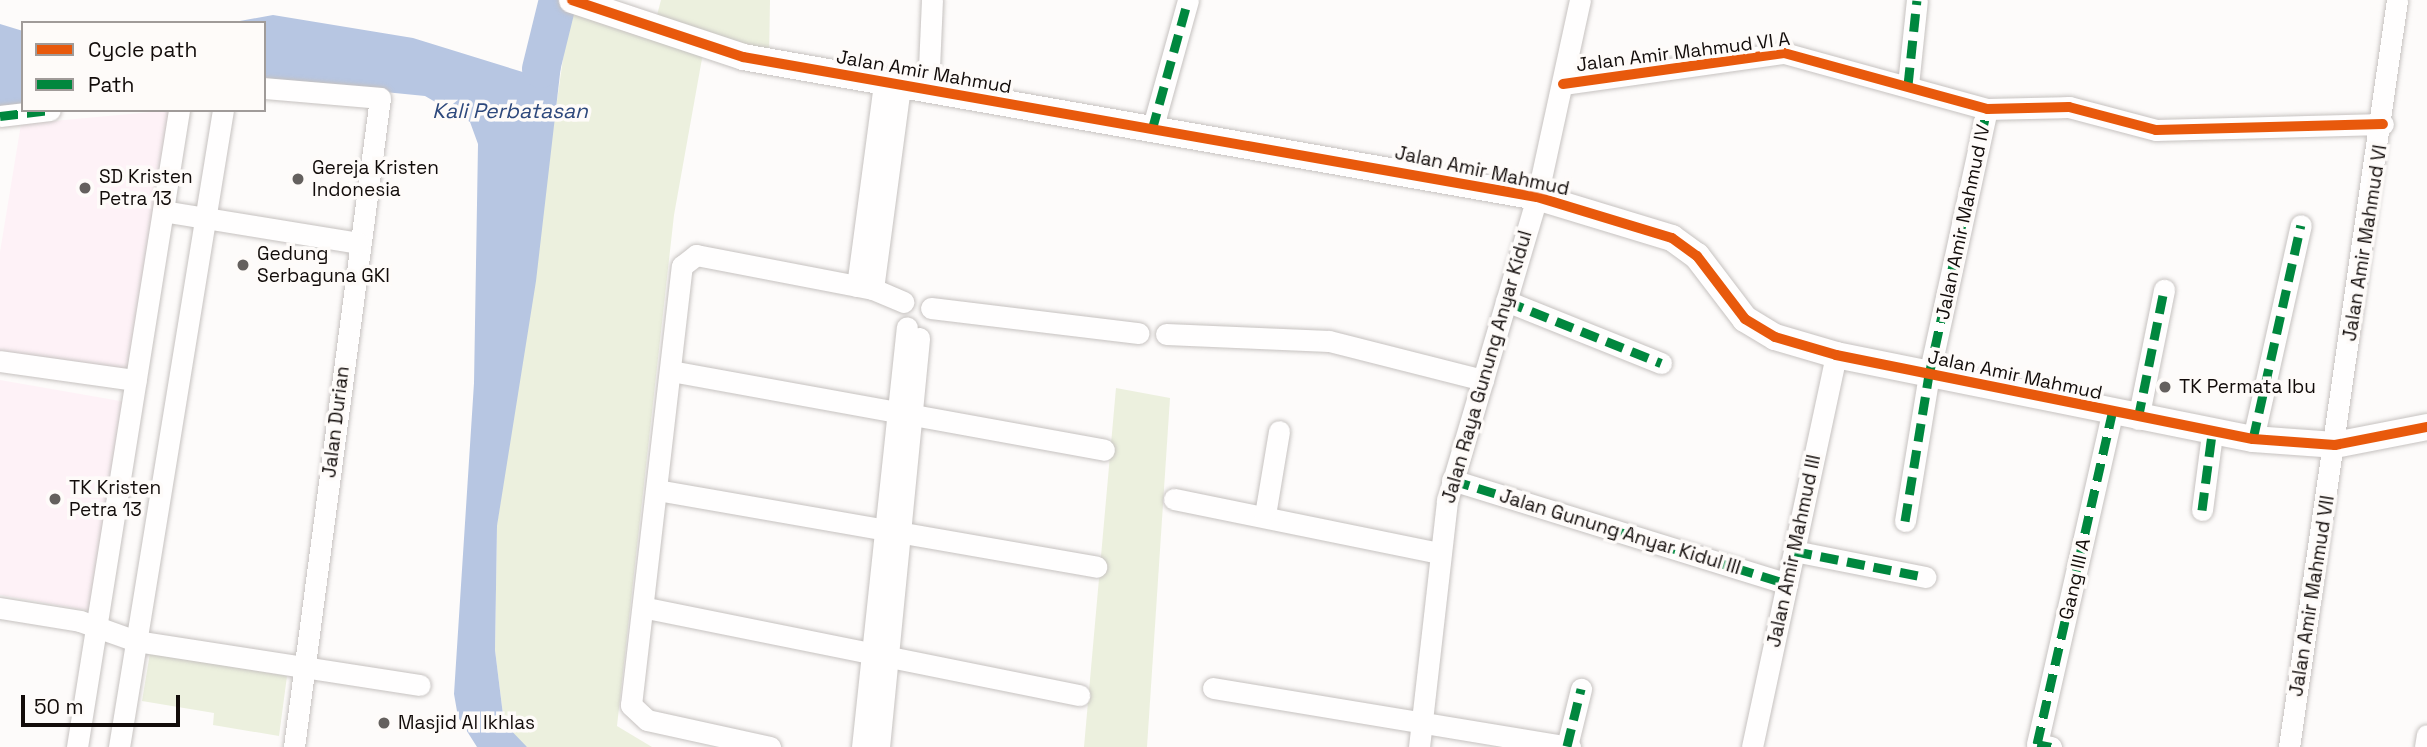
<!DOCTYPE html>
<html>
<head>
<meta charset="utf-8">
<style>
	body { margin:0 }
	#map { position:relative; width:2427px; height:747px; overflow:hidden; background:#fdfbfa; font-family:"Space Grotesk",sans-serif }
	div>[style] { position:absolute }
	[style*='--x'] { left:calc(var(--x)*1px); top:calc(var(--y)*1px); width:calc(var(--w)*1px); rotate:calc(var(--a)*1deg) }
	.education>* { inset:0; background:#fef2f7 }
	.green>* { inset:0; background:#ecf0de }
	.water>* { inset:0; background:#b7c6e2 }
	.river>* { height:38px; margin:-19px; padding:0 19px; transform-origin:19px; border-radius:19px; background:#b7c6e2 }
	.roads { filter:drop-shadow(0 0 2px #c6c2c0) drop-shadow(0 0 2px #c6c2c0) }
	.minor>* { height:21px; margin:-10.5px; padding:0 10.5px; transform-origin:10.5px; border-radius:10.5px; background:#fffefe }
	.tertiary>* { height:26px; margin:-13px; padding:0 13px; transform-origin:13px; border-radius:13px; background:#fffefe }
	.quiet>* { height:9px; margin-top:-4.5px; transform-origin:0; background:repeating-linear-gradient(90deg,#00873e 0 18px,transparent 0 27px) }
	.cycleway>* { height:10px; margin:-5px; padding:0 5px; transform-origin:5px; border-radius:5px; background:#e8590c }
	.dots>* { width:19px; height:19px; translate:-50% -50%; box-sizing:border-box; border:4px solid #fefbf9; border-radius:50% }
	span { translate:-50% -50%; white-space:nowrap; text-align:center; line-height:1.15; -webkit-text-stroke:7px #fefbf9; paint-order:stroke }
	.street-label { font-size:19px; color:#120c0a }
	.poi-label { font-size:19px; color:#120c0a }
	.left { translate:0 -50%; text-align:left }
	.water-label { font-size:21px; color:#2d487c; font-style:italic }
	.legend { position:absolute; left:21px; top:21px; width:245px; height:91px; box-sizing:border-box; background:#fefbf9; border:2px solid #a09b99; margin:0; padding:9px 12px; list-style:none; font-size:21px; color:#120c0a }
	.legend li { display:flex; align-items:center; gap:14px; height:35px }
	.legend b { width:35px; border:2px solid #a09b99 }
	.scale { position:absolute; left:21px; top:695px; width:159px; height:32px; box-sizing:border-box; border:4px solid #120c0a; border-top:0; padding-left:9px; font-size:21px; line-height:24px; white-space:nowrap; color:#120c0a; -webkit-text-stroke:5px #fefbf9; paint-order:stroke }
</style>
</head>
<body>
<div id="map">
	<div class="education">
		<i style="clip-path:polygon(173px 110px,129px 375px,0 351px,0 252px,21px 124px)"></i>
		<i style="clip-path:polygon(0 380px,126px 402px,91px 611px,0 595px)"></i>
	</div>
	<div class="green">
		<i style="clip-path:polygon(661px 0,770px 0,769px 59px,655px 23px)"></i>
		<i style="clip-path:polygon(570px 9px,703px 53px,674px 215px,617px 726px,652px 747px,527px 747px,516px 741px,504px 723px,495px 650px,497px 525px)"></i>
		<i style="clip-path:polygon(1116px 388px,1170px 398px,1147px 747px,1084px 747px)"></i>
		<i style="clip-path:polygon(150px 653px,287px 676px,279px 736px,213px 725px,214px 713px,142px 701px)"></i>
	</div>
	<div class="water">
		<i style="clip-path:polygon(273px 15px,413px 38px,539px 77px,552px 18px,566px 22px,536px 281px,497px 526px,495px 650px,504px 723px,527px 747px,477px 747px,458px 717px,454px 694px,474px 383px,478px 144px,470px 122px,425px 96px,264px 80px,264px 23px,229px 23px)"></i>
		<i style="clip-path:polygon(0 24px,23px 31px,23px 104px,0 106px)"></i>
	</div>
	<div class="river">
		<i style="--x:541;--y:69;--w:71;--a:-76.2"></i>
	</div>
	<div class="roads">
		<div class="minor">
			<i style="--x:1563;--y:84;--w:223;--a:-8"></i>
			<i style="--x:1784;--y:53;--w:211;--a:15.4"></i>
			<i style="--x:1987;--y:109;--w:82;--a:-1.4"></i>
			<i style="--x:2069;--y:107;--w:90;--a:14.8"></i>
			<i style="--x:2156;--y:130;--w:227;--a:-1.5"></i>
			<i style="--x:1908;--y:85;--w:85;--a:-84"></i>
			<i style="--x:264;--y:88;--w:116;--a:4.9"></i>
			<i style="--x:380;--y:98;--w:655;--a:97.55"></i>
			<i style="--x:928;--y:91;--w:91;--a:-87.5"></i>
			<i style="--x:0;--y:116;--w:50;--a:-6.8"></i>
			<i style="--x:1152;--y:130;--w:135;--a:-74.5"></i>
			<i style="--x:163;--y:211;--w:198;--a:9.3"></i>
			<i style="--x:857;--y:286;--w:204;--a:-82.4"></i>
			<i style="--x:873;--y:289;--w:204;--a:-82.4"></i>
			<i style="--x:1506;--y:301;--w:167;--a:21.8"></i>
			<i style="--x:931;--y:308;--w:209;--a:6.9"></i>
			<i style="--x:1166;--y:334;--w:163;--a:2.5"></i>
			<i style="--x:1329;--y:341;--w:159;--a:14.2"></i>
			<i style="--x:0;--y:361;--w:137;--a:8"></i>
			<i style="--x:671;--y:371;--w:440;--a:10.3"></i>
			<i style="--x:2138;--y:419;--w:132;--a:-78.6"></i>
			<i style="--x:2253;--y:439;--w:219;--a:-77.4"></i>
			<i style="--x:1452;--y:480;--w:351;--a:17.2"></i>
			<i style="--x:657;--y:490;--w:446;--a:9.9"></i>
			<i style="--x:1174;--y:499;--w:270;--a:11.5"></i>
			<i style="--x:2202;--y:510;--w:77;--a:-82.5"></i>
			<i style="--x:1265;--y:515;--w:85;--a:-80.5"></i>
			<i style="--x:1905;--y:521;--w:148;--a:-80.7"></i>
			<i style="--x:1929;--y:375;--w:272;--a:-77.7"></i>
			<i style="--x:1794;--y:551;--w:134;--a:11.2"></i>
			<i style="--x:0;--y:608;--w:81;--a:9.2"></i>
			<i style="--x:80;--y:621;--w:59;--a:19.7"></i>
			<i style="--x:136;--y:641;--w:287;--a:8.8"></i>
			<i style="--x:647;--y:608;--w:441;--a:11.4"></i>
			<i style="--x:1213;--y:688;--w:362;--a:9.4"></i>
			<i style="--x:1567;--y:746;--w:59;--a:-76.2"></i>
			<i style="--x:77;--y:747;--w:645;--a:-80.9"></i>
			<i style="--x:119;--y:747;--w:645;--a:-80.73"></i>
			<i style="--x:770;--y:747;--w:126;--a:-167.6"></i>
			<i style="--x:647;--y:720;--w:22;--a:-137"></i>
			<i style="--x:631;--y:705;--w:442;--a:-83.4"></i>
			<i style="--x:682;--y:266;--w:18;--a:-38"></i>
			<i style="--x:696;--y:255;--w:180;--a:10.9"></i>
			<i style="--x:873;--y:289;--w:33;--a:23"></i>
			<i style="--x:862;--y:747;--w:422;--a:-83.9"></i>
			<i style="--x:879;--y:747;--w:411;--a:-84.4"></i>
			<i style="--x:1419;--y:747;--w:248;--a:-83.5"></i>
			<i style="--x:1447;--y:501;--w:317;--a:-73.5"></i>
			<i style="--x:1537;--y:197;--w:202;--a:-77.7"></i>
			<i style="--x:1752;--y:747;--w:401;--a:-77.9"></i>
			<i style="--x:2051;--y:747;--w:14;--a:-168"></i>
			<i style="--x:2037;--y:744;--w:339;--a:-77.2"></i>
			<i style="--x:2289;--y:747;--w:755;--a:-81.77"></i>
			<i style="--x:2425;--y:747;--w:12;--a:-81"></i>
		</div>
		<div class="tertiary">
			<i style="--x:572;--y:0;--w:180;--a:18.4"></i>
			<i style="--x:743;--y:57;--w:806;--a:10"></i>
			<i style="--x:1537;--y:197;--w:141;--a:16.9"></i>
			<i style="--x:1672;--y:238;--w:31;--a:36"></i>
			<i style="--x:1697;--y:256;--w:79;--a:52.7"></i>
			<i style="--x:1745;--y:319;--w:35;--a:31"></i>
			<i style="--x:1775;--y:337;--w:64;--a:16.4"></i>
			<i style="--x:1836;--y:355;--w:425;--a:11.4"></i>
			<i style="--x:2253;--y:439;--w:82;--a:4.2"></i>
			<i style="--x:2335;--y:445;--w:94;--a:-11.1"></i>
		</div>
	</div>
	<div class="quiet">
		<i style="--x:1908;--y:85;--w:85;--a:-84"></i>
		<i style="--x:0;--y:116;--w:50;--a:-6.8"></i>
		<i style="--x:1152;--y:130;--w:135;--a:-74.5"></i>
		<i style="--x:1506;--y:301;--w:167;--a:21.8"></i>
		<i style="--x:2138;--y:419;--w:132;--a:-78.6"></i>
		<i style="--x:2253;--y:439;--w:219;--a:-77.4"></i>
		<i style="--x:1452;--y:480;--w:351;--a:17.2"></i>
		<i style="--x:2202;--y:510;--w:77;--a:-82.5"></i>
		<i style="--x:1905;--y:521;--w:148;--a:-80.7"></i>
		<i style="--x:1929;--y:375;--w:272;--a:-77.7"></i>
		<i style="--x:1794;--y:551;--w:134;--a:11.2"></i>
		<i style="--x:1567;--y:746;--w:59;--a:-76.2"></i>
		<i style="--x:2051;--y:747;--w:14;--a:-168"></i>
		<i style="--x:2037;--y:744;--w:339;--a:-77.2"></i>
	</div>
	<div class="cycleway">
		<i style="--x:572;--y:0;--w:180;--a:18.4"></i>
		<i style="--x:743;--y:57;--w:806;--a:10"></i>
		<i style="--x:1537;--y:197;--w:141;--a:16.9"></i>
		<i style="--x:1672;--y:238;--w:31;--a:36"></i>
		<i style="--x:1697;--y:256;--w:79;--a:52.7"></i>
		<i style="--x:1745;--y:319;--w:35;--a:31"></i>
		<i style="--x:1775;--y:337;--w:64;--a:16.4"></i>
		<i style="--x:1836;--y:355;--w:425;--a:11.4"></i>
		<i style="--x:2253;--y:439;--w:82;--a:4.2"></i>
		<i style="--x:2335;--y:445;--w:94;--a:-11.1"></i>
		<i style="--x:1563;--y:84;--w:223;--a:-8"></i>
		<i style="--x:1784;--y:53;--w:211;--a:15.4"></i>
		<i style="--x:1987;--y:109;--w:82;--a:-1.4"></i>
		<i style="--x:2069;--y:107;--w:90;--a:14.8"></i>
		<i style="--x:2156;--y:130;--w:227;--a:-1.5"></i>
	</div>
	<div class="dots">
		<i style="left:298px;top:179px;background:#64605e"></i>
		<i style="left:85px;top:188px;background:#64605e"></i>
		<i style="left:243px;top:265px;background:#64605e"></i>
		<i style="left:2165px;top:387px;background:#64605e"></i>
		<i style="left:55px;top:499px;background:#64605e"></i>
		<i style="left:384px;top:723px;background:#64605e"></i>
	</div>
	<div class="street-label">
		<span style="left:1683px;top:52px;rotate:-7deg">Jalan Amir Mahmud VI A</span>
		<span style="left:924px;top:72px;rotate:10deg">Jalan Amir Mahmud</span>
		<span style="left:1482px;top:171px;rotate:12deg">Jalan Amir Mahmud</span>
		<span style="left:1963px;top:222px;rotate:-78deg">Jalan Amir Mahmud IV</span>
		<span style="left:2365px;top:243px;rotate:-81deg">Jalan Amir Mahmud VI</span>
		<span style="left:1487px;top:367px;rotate:-74deg">Jalan Raya Gunung Anyar Kidul</span>
		<span style="left:2015px;top:375px;rotate:12deg">Jalan Amir Mahmud</span>
		<span style="left:336px;top:422px;rotate:-83deg">Jalan Durian</span>
		<span style="left:1620px;top:532px;rotate:17deg">Jalan Gunung Anyar Kidul III</span>
		<span style="left:1794px;top:551px;rotate:-78deg">Jalan Amir Mahmud III</span>
		<span style="left:2075px;top:579px;rotate:-77deg">Gang III A</span>
		<span style="left:2312px;top:596px;rotate:-81deg">Jalan Amir Mahmud VII</span>
	</div>
	<div class="poi-label">
		<span class="left" style="left:312px;top:179px">Gereja Kristen<br>Indonesia</span>
		<span class="left" style="left:99px;top:188px">SD Kristen<br>Petra 13</span>
		<span class="left" style="left:257px;top:265px">Gedung<br>Serbaguna GKI</span>
		<span class="left" style="left:2179px;top:387px">TK Permata Ibu</span>
		<span class="left" style="left:69px;top:499px">TK Kristen<br>Petra 13</span>
		<span class="left" style="left:398px;top:723px">Masjid Al Ikhlas</span>
	</div>
	<div class="water-label">
		<span style="left:510px;top:111px">Kali Perbatasan</span>
	</div>
	<ul class="legend">
	<li><b style="height:9px;background:#e8590c"></b>Cycle path</li>
	<li><b style="height:9px;background:#00873e"></b>Path</li>
	</ul>
	<div class="scale">50 m</div>
</div>
</body>
</html>
